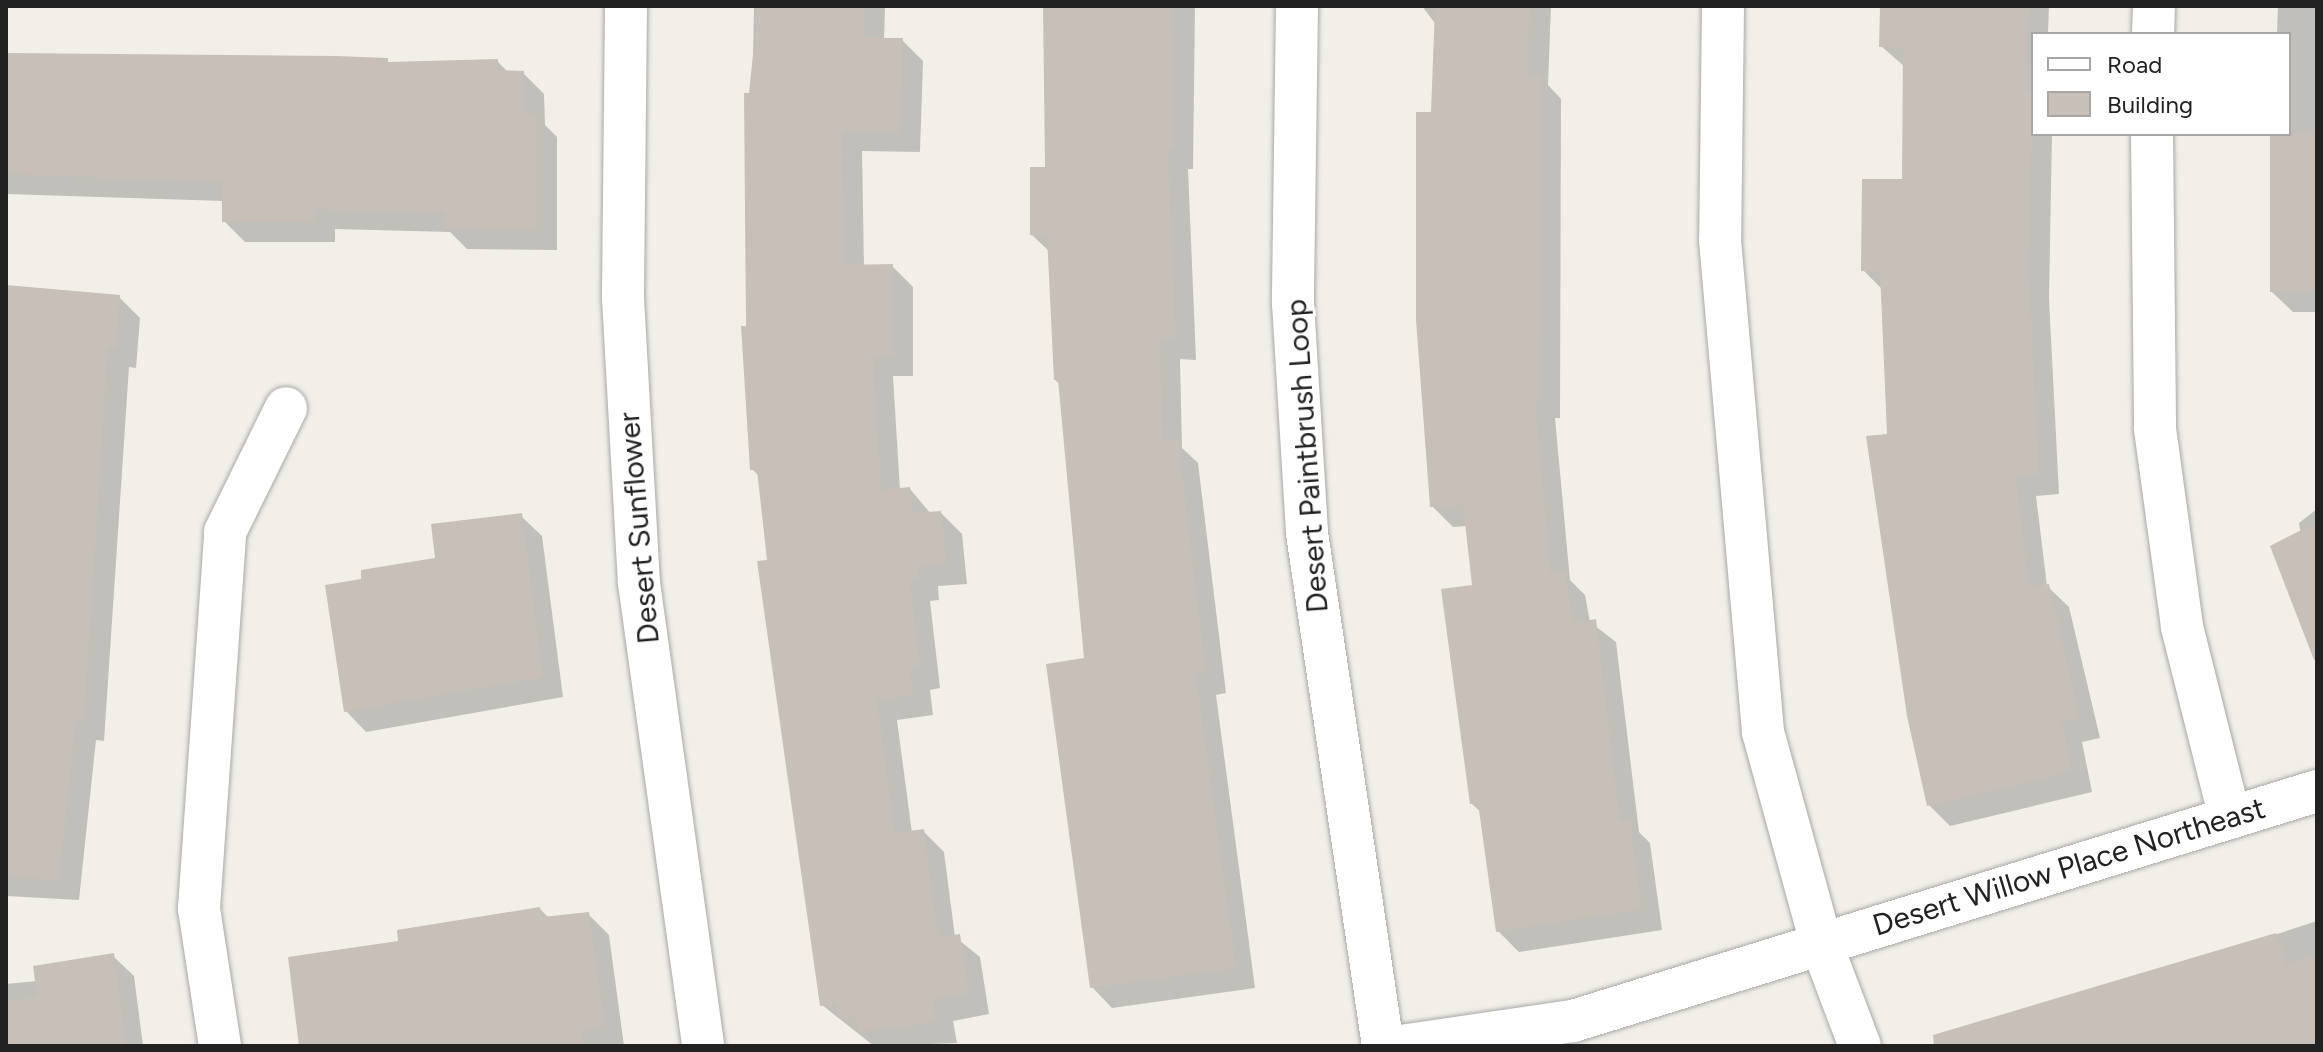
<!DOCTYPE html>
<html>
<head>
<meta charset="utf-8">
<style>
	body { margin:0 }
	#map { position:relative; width:2323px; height:1052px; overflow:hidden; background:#f2efe9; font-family:Figtree,sans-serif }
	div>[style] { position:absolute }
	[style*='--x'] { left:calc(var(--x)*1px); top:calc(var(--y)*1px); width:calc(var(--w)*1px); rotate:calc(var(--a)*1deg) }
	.shadow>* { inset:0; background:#0003 }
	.building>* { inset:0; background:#c7bfb8 }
	.roads { filter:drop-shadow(0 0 2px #a9a9a9) drop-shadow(0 0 2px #a9a9a9) }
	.street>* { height:42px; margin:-21px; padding:0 21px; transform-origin:21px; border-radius:21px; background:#fff }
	span { translate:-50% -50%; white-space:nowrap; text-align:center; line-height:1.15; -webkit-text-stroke:6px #fff; paint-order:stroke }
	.street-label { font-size:30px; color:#222 }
	.frame { position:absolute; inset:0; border:8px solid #222; pointer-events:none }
	.legend { position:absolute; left:2031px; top:32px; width:260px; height:104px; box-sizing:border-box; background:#fff; border:2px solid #a7a7a7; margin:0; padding:10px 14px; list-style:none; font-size:24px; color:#222 }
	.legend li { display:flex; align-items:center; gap:16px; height:40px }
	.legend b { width:40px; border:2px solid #a7a7a7 }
</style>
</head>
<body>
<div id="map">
	<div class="shadow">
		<i style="clip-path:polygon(754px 6px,885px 6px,884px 40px,902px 40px,923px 61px,920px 152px,862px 151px,864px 267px,892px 266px,913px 287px,913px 376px,893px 376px,900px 490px,910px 489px,931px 514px,941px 513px,962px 534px,967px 584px,938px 586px,939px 600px,930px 601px,940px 688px,930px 690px,933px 715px,897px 720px,912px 833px,923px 831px,944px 852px,955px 937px,980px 957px,989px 1014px,953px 1021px,957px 1043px,874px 1046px,822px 1005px,760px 477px,752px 469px,748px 328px)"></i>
		<i style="clip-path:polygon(1049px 6px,1195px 6px,1193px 169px,1188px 169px,1196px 360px,1180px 359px,1182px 448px,1198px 463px,1226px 693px,1216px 695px,1255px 988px,1112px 1008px,1092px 987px,1086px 659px,1061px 385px,1055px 380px,1050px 252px,1032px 235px,1047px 169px)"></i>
		<i style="clip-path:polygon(1422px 6px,1551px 6px,1548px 85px,1561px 99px,1560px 418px,1555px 418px,1570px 580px,1585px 595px,1590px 622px,1616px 642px,1639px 832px,1650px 843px,1662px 930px,1519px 952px,1498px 931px,1481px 812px,1472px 804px,1474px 587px,1467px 526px,1453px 527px,1432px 506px,1437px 26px)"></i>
		<i style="clip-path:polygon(1882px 6px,2049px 6px,2048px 34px,2033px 34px,2033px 134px,2052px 134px,2049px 299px,2059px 494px,2036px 496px,2047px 586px,2069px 607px,2100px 738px,2082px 742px,2092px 792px,1950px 826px,1929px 805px,1889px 436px,1883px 290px,1863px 270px,1904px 181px,1905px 67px,1881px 46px)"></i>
		<i style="clip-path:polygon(2278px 6px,2317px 6px,2317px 312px,2293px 312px,2272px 292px,2275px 134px,2289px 134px,2289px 34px,2277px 34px)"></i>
		<i style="clip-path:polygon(6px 55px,391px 64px,497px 61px,508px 72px,523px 73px,544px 94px,545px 125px,557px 137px,557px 250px,467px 249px,450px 232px,335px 229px,335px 242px,245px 242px,224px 221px,224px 201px,6px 194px)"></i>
		<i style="clip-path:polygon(119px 297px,140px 318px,136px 368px,129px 367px,104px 741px,96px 740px,79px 900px,6px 896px,6px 322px)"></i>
		<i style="clip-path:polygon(2317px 509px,2317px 633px,2299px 523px)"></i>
		<i style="clip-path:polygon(521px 516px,542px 536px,563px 697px,366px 732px,346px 711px,363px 581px,437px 560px)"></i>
		<i style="clip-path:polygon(540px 909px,549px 918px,588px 914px,609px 935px,624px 1046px,301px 1046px,400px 943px)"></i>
		<i style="clip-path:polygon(2317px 921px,2317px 1046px,2014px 1046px,2237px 947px)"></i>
		<i style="clip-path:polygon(113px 956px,134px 976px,143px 1046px,6px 1046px,6px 984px,37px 981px)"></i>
	</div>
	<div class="building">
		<i style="clip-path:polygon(758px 6px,864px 6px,863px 38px,903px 38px,900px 132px,842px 131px,844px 265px,893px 264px,893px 355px,873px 356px,881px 490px,910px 487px,913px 513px,941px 511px,947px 564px,918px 565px,919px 580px,910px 581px,920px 667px,910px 669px,913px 695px,877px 700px,895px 833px,924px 829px,938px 937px,960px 934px,969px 993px,933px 1000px,937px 1022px,858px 1032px,856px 1017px,838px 1018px,836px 1004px,820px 1006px,757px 561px,767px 560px,757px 470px,750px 470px,741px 326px,746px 326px,744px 93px,749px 93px)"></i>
		<i style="clip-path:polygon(1043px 6px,1172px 6px,1173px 149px,1168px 148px,1176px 340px,1160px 339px,1163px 440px,1178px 440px,1206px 672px,1196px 674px,1236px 968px,1090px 988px,1046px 664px,1084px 658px,1058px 380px,1054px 380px,1047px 236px,1030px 235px,1030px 167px,1045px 167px)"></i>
		<i style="clip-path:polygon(1435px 6px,1530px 6px,1527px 76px,1541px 76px,1540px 398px,1535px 398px,1551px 574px,1565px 572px,1574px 623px,1596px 619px,1620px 821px,1630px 820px,1642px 909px,1496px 932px,1478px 803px,1470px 804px,1441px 589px,1472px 585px,1463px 505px,1430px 507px,1416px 320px,1416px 112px,1431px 112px)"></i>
		<i style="clip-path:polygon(1880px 6px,2030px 6px,2025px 90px,2032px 90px,2029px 277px,2039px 474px,2016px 476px,2029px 587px,2049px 584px,2080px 718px,2062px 721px,2072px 771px,1927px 806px,1907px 716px,1866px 436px,1887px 434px,1880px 271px,1861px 271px,1862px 179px,1902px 179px,1903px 47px,1879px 47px)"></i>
		<i style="clip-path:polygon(6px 53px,336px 56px,388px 58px,388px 62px,498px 59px,498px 70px,524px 71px,525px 113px,537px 114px,537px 230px,444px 229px,444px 213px,315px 209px,314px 222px,222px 222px,222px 182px,6px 174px)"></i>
		<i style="clip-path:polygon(2270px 134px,2317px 134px,2317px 292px,2270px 292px)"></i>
		<i style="clip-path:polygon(6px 285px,120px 295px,116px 348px,108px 347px,84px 721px,76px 721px,59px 880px,6px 877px)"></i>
		<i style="clip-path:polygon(522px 513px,543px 677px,344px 712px,325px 585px,361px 579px,361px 570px,435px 558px,431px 524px)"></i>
		<i style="clip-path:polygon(2317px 522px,2317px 659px,2314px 660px,2270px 546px)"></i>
		<i style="clip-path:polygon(540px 907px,542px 917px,589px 912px,605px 1026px,581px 1030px,585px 1046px,299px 1046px,288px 957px,398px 941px,397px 930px)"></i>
		<i style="clip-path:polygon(2276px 933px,2287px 965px,2317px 954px,2317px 1046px,1934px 1046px,1933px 1035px)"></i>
		<i style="clip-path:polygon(114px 953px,126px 1046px,6px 1046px,6px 1001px,37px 997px,33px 966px)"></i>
	</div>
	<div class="roads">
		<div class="street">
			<i style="--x:626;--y:6;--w:292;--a:90.6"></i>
			<i style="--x:623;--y:298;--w:285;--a:86.8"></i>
			<i style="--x:639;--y:583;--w:467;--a:82.1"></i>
			<i style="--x:1297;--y:6;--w:297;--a:90.8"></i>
			<i style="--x:1293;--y:303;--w:230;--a:86.5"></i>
			<i style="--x:1307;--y:533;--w:519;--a:81.57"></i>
			<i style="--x:1723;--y:6;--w:234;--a:90.7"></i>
			<i style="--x:1720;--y:240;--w:494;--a:85"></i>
			<i style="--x:1763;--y:732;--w:219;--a:74.6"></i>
			<i style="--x:1821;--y:943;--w:110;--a:69.3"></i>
			<i style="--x:2153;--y:34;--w:28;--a:-88"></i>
			<i style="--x:2152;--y:134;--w:295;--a:89.4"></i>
			<i style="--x:2155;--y:429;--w:200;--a:82.2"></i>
			<i style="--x:2182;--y:627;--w:197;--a:75.9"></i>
			<i style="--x:220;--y:1046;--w:140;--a:-98.7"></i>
			<i style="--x:199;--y:908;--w:377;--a:-86"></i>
			<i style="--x:225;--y:532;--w:138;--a:-63.8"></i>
			<i style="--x:1401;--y:1046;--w:174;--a:-8.3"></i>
			<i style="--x:1573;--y:1021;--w:779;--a:-17.18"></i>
		</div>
	</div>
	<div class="street-label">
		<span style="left:1307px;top:456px;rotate:-94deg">Desert Paintbrush Loop</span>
		<span style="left:639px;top:528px;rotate:-95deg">Desert Sunflower</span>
		<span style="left:2069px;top:867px;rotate:-17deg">Desert Willow Place Northeast</span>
	</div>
	<div class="frame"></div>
	<ul class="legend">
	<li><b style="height:10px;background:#fff"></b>Road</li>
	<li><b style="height:22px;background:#c7bfb8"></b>Building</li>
	</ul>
</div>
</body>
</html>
